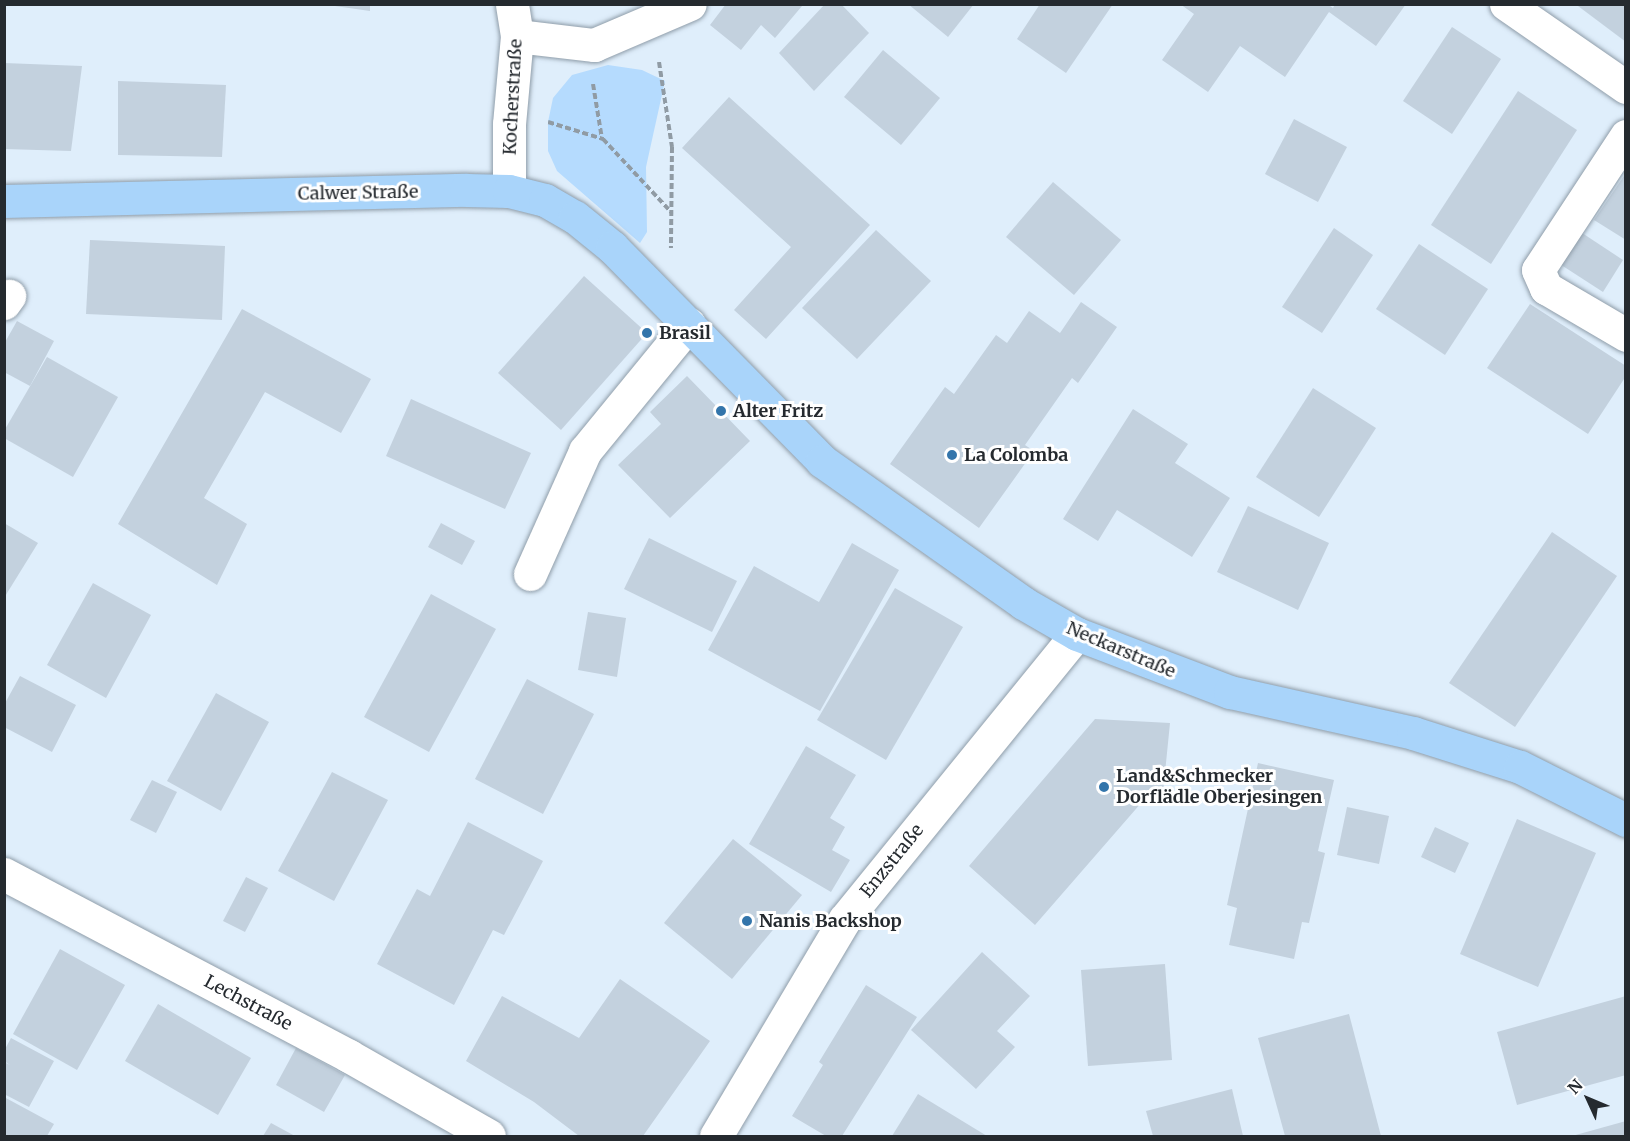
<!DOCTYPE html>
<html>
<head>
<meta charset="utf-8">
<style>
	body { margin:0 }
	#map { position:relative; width:1630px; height:1141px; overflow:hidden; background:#dfeefb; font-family:Merriweather,serif }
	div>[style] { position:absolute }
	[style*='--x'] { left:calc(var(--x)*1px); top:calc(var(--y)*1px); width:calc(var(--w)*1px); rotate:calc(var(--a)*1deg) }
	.green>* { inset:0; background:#b5dbfe }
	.building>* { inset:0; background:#c3d1de }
	.path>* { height:4px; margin-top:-2px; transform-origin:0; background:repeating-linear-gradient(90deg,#909ba4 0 6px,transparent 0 9px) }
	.roads { filter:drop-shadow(0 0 2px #8f9da9) drop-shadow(0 0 2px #8f9da9) }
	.minor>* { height:33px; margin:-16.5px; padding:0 16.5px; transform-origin:16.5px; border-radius:16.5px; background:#fff }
	.major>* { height:33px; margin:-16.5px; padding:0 16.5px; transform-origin:16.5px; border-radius:16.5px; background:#a9d4fa }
	.dots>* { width:16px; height:16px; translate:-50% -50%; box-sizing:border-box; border:3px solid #fff; border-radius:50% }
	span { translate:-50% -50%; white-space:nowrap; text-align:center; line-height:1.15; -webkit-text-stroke:6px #fff; paint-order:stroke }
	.street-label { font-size:18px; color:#252a2f }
	.poi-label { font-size:18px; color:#252a2f; font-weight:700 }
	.left { translate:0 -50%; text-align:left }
	.frame { position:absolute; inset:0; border:6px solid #252a2f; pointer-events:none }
	.north { position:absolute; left:1558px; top:1069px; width:60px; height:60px; -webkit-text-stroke:4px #fff; paint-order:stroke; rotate:314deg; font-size:16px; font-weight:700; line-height:24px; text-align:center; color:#252a2f }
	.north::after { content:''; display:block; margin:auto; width:21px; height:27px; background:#252a2f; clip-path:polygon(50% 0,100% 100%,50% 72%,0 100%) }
</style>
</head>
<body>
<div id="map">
	<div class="green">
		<i style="clip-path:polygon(608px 65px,642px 70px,665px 81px,646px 167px,647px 232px,640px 243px,557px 171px,548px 151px,548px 122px,553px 98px,572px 75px)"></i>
	</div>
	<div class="building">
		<i style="clip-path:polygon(321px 4px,370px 4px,370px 11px)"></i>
		<i style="clip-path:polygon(726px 4px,800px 4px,802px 6px,775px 38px,761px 25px,741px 50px,710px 25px)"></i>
		<i style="clip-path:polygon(825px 4px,841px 4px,869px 33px,814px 91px,779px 53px)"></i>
		<i style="clip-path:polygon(908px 4px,974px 4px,948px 37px)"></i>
		<i style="clip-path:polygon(1040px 4px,1113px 4px,1066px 73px,1017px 39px)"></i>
		<i style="clip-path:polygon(1180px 4px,1327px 4px,1333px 8px,1335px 4px,1406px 4px,1376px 46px,1329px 12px,1285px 77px,1240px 46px,1208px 92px,1162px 60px,1194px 14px)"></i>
		<i style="clip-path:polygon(1579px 4px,1626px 4px,1626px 42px,1578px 6px)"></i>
		<i style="clip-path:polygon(1452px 27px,1501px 59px,1452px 134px,1403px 101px)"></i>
		<i style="clip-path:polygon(883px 50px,940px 98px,901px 145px,844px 97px)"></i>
		<i style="clip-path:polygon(4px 63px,82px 66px,71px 151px,4px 149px)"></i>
		<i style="clip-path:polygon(118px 81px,226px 85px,222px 157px,118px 155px)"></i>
		<i style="clip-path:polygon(1518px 91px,1577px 130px,1491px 264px,1431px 225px)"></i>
		<i style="clip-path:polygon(729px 97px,870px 225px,766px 339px,734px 310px,791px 247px,682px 148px)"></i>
		<i style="clip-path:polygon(1294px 119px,1347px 147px,1318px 202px,1265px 174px)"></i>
		<i style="clip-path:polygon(1626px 173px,1626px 240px,1594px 220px)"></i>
		<i style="clip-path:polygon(1053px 182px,1121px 240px,1074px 295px,1006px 237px)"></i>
		<i style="clip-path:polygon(1573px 227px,1623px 260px,1603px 292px,1552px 259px)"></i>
		<i style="clip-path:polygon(1334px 228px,1373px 255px,1322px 333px,1282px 307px)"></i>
		<i style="clip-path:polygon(876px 230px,931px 281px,857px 359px,802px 308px)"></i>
		<i style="clip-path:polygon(90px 240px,225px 246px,222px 320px,86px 314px)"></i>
		<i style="clip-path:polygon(1419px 244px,1488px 289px,1445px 355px,1376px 309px)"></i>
		<i style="clip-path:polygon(584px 276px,647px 333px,561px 430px,498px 373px)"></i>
		<i style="clip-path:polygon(1081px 302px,1117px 327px,1078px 383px,1072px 378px,1025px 445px,1034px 451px,979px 528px,890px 464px,945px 387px,954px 394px,996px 335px,1007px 343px,1029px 311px,1060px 333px)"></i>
		<i style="clip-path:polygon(1530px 304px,1626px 366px,1626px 376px,1588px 434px,1487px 368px)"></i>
		<i style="clip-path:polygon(242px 309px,371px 379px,341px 433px,265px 392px,204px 498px,247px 524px,217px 585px,118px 524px)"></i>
		<i style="clip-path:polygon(17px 321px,54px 341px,30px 386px,4px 372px,4px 344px)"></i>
		<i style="clip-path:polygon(47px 357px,118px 397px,73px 477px,4px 438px,4px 431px)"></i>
		<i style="clip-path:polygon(687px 376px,750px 441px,670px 518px,618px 465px,661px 424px,650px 412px)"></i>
		<i style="clip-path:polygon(1313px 388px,1376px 428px,1319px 517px,1256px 477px)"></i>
		<i style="clip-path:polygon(411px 399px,531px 453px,505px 509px,386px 456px)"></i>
		<i style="clip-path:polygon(1133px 409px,1188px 444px,1175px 463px,1230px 498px,1192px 557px,1117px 510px,1098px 541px,1063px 519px)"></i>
		<i style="clip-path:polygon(1248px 506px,1329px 543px,1298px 610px,1217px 572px)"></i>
		<i style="clip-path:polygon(4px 523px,38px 543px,4px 598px)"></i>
		<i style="clip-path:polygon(441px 523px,475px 541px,462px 565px,428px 547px)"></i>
		<i style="clip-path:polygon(1552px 532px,1617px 576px,1515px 727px,1449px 683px)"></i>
		<i style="clip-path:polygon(649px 538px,737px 581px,712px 632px,624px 589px)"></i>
		<i style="clip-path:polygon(852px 543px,899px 570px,820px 711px,708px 650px,754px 566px,819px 602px)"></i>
		<i style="clip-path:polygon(93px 583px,151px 615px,106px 698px,47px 665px)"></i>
		<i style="clip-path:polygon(895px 588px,963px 627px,886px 760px,817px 720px)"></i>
		<i style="clip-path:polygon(431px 594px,496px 629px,429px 752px,364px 717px)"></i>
		<i style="clip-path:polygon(588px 612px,626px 618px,617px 677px,578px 670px)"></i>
		<i style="clip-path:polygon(20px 676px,76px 705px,52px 752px,4px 727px,4px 705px)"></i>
		<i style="clip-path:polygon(527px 679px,594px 714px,543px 814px,475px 779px)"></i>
		<i style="clip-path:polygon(216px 693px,269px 722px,221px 811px,167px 781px)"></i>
		<i style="clip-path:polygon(1095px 719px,1170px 723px,1162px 803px,1142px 802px,1035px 925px,969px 866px)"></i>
		<i style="clip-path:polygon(806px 746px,856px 775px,830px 818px,845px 827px,832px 850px,850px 860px,831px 892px,749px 844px)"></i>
		<i style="clip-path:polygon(1258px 763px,1334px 780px,1318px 851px,1325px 853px,1309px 923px,1302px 922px,1294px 959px,1229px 945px,1237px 908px,1227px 905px)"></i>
		<i style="clip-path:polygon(332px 772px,388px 800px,334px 901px,278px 871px)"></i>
		<i style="clip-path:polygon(152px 780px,177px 792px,156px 833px,130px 820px)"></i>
		<i style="clip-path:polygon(1347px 807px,1389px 816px,1379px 864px,1337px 855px)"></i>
		<i style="clip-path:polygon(1517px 819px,1596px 853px,1538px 987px,1460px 954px)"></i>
		<i style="clip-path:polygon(468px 822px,543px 861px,504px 935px,493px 930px,454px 1005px,377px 964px,417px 889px,430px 896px)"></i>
		<i style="clip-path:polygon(1435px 827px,1469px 843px,1455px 873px,1421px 857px)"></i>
		<i style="clip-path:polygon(733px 839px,802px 895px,732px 979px,664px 923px)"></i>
		<i style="clip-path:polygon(246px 877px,268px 888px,245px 932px,223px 921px)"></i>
		<i style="clip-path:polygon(60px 949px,125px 985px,77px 1070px,13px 1034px)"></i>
		<i style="clip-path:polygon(982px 952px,1030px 996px,997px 1031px,1015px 1047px,976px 1089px,911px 1030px)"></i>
		<i style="clip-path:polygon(1165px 964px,1172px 1060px,1088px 1066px,1081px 970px)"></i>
		<i style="clip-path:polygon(620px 979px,710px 1041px,643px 1136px,579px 1136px,534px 1102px,466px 1061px,502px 996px,579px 1038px)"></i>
		<i style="clip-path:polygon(866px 985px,917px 1017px,842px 1136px,826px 1136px,792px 1116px,823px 1065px,819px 1062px)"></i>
		<i style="clip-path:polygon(1626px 996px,1626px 1075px,1517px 1105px,1497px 1032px)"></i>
		<i style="clip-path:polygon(158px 1004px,251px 1058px,218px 1115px,125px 1061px)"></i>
		<i style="clip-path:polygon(1349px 1014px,1381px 1136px,1285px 1136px,1258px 1038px)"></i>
		<i style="clip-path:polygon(11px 1038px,54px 1061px,29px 1107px,4px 1094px,4px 1062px,10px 1065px,4px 1061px,4px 1051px)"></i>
		<i style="clip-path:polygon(296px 1048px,345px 1075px,324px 1112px,276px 1085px)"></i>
		<i style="clip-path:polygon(1232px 1089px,1243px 1136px,1153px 1136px,1146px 1111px)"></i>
		<i style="clip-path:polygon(918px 1094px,987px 1136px,892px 1136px)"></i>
		<i style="clip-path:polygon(4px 1097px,54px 1124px,47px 1136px,4px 1136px)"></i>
		<i style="clip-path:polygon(1626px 1121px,1626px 1136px,1572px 1136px)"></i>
		<i style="clip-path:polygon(271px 1123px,295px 1136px,263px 1136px)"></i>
	</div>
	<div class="path">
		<i style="--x:659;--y:62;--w:86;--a:81.3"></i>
		<i style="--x:672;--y:147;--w:101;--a:90.6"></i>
		<i style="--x:593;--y:84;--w:56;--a:80.7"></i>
		<i style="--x:548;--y:122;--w:58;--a:17.2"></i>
		<i style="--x:603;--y:139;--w:100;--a:47"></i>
	</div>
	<div class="roads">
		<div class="minor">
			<i style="--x:1506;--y:4;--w:146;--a:34.7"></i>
			<i style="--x:517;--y:36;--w:78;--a:6.7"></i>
			<i style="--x:594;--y:45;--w:104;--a:-23.1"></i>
			<i style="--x:1626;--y:136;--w:160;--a:123.3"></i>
			<i style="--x:1538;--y:270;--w:20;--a:66"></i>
			<i style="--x:1546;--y:288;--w:93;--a:30.4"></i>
			<i style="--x:509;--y:191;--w:67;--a:-90"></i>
			<i style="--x:509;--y:124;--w:88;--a:-84.8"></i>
			<i style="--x:517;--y:36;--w:32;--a:-99"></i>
			<i style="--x:4;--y:303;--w:9;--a:-54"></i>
			<i style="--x:530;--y:574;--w:135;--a:-65.9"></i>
			<i style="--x:585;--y:451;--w:164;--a:-50.7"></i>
			<i style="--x:4;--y:874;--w:390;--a:27.8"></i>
			<i style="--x:349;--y:1056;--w:161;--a:29.7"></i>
			<i style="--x:716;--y:1136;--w:252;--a:-59.3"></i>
			<i style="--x:845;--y:919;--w:367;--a:-50.9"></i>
		</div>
		<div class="major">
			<i style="--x:4;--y:201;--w:462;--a:-1.4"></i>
			<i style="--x:466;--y:190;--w:43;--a:1.3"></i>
			<i style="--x:509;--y:191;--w:37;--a:14"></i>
			<i style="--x:545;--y:200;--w:34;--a:30"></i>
			<i style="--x:575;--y:217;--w:48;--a:39"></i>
			<i style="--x:612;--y:247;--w:300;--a:45.5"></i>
			<i style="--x:822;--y:461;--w:246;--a:35.2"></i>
			<i style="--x:1023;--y:603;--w:62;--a:29.9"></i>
			<i style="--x:1077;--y:634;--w:164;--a:20.8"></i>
			<i style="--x:1230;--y:692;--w:188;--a:12.6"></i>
			<i style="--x:1413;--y:733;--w:112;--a:17.6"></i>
			<i style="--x:1520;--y:767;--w:119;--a:26.6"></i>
		</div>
	</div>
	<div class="dots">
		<i style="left:647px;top:333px;background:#3375ab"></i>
		<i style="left:721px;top:411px;background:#3375ab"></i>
		<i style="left:952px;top:455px;background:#3375ab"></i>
		<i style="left:1104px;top:787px;background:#3375ab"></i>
		<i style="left:747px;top:921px;background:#3375ab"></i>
	</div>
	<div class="street-label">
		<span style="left:513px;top:97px;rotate:-87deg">Kocherstraße</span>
		<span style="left:358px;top:193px;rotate:-1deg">Calwer Straße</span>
		<span style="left:1121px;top:650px;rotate:23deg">Neckarstraße</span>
		<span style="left:892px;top:861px;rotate:-51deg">Enzstraße</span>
		<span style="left:248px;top:1003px;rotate:28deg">Lechstraße</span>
	</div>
	<div class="poi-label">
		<span class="left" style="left:659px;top:333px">Brasil</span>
		<span class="left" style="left:733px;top:411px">Alter Fritz</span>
		<span class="left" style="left:964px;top:455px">La Colomba</span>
		<span class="left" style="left:1116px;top:787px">Land&amp;Schmecker<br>Dorflädle Oberjesingen</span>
		<span class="left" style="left:759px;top:921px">Nanis Backshop</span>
	</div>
	<div class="frame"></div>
	<div class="north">N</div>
</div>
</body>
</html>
